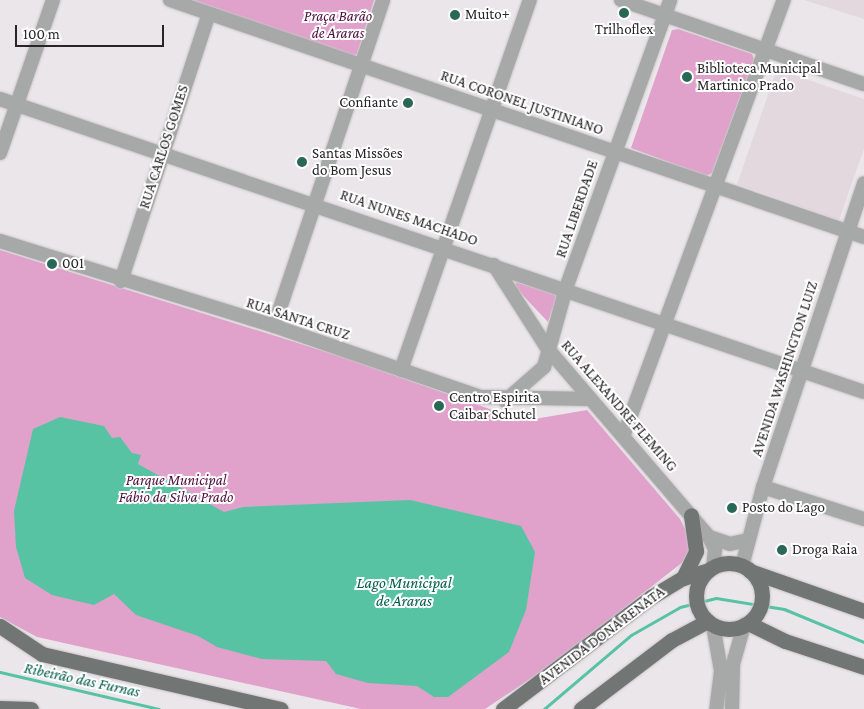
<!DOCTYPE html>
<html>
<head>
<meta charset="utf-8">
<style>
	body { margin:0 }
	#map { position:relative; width:864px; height:709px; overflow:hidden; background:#ebe6e9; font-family:"Crimson Pro",serif }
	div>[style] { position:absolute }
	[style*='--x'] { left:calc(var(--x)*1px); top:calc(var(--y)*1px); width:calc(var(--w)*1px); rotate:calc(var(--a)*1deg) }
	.built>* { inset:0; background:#e4d8df }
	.green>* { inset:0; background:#e0a1cb }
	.water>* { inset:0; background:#58c3a3 }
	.stream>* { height:3px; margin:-1.5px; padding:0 1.5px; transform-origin:1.5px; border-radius:1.5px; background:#58c3a3 }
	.roads { filter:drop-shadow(0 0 1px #c8c3c6) drop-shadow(0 0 1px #c8c3c6) }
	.minor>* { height:14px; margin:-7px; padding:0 7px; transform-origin:7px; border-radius:7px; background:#a7a9a8 }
	.major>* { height:15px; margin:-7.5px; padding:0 7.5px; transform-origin:7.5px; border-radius:7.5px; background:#717674 }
	.major>.ring { margin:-7.5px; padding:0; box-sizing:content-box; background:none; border:15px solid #717674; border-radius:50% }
	.dots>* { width:14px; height:14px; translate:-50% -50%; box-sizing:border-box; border:2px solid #fff; border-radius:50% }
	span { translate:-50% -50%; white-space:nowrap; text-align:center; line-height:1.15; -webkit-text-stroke:4px #fff; paint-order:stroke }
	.poi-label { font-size:15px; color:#272527 }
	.left { translate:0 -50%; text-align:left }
	.right { translate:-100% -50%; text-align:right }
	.park-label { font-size:15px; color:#4f0d3f; font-style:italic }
	.street-label { font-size:15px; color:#272527 }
	.water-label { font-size:16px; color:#04604b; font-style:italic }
	.scale { position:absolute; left:15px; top:25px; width:149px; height:22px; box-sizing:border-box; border:2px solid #272527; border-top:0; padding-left:6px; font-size:15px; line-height:18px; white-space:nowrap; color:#272527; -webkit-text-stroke:4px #fff; paint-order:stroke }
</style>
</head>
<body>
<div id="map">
	<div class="built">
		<i style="clip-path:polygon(804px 0,864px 0,864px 19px)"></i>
		<i style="clip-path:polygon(777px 69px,864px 99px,864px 149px,839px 220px,737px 184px)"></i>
	</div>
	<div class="green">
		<i style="clip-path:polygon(193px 0,374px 0,357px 54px,353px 57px)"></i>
		<i style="clip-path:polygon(678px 29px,752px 54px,754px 59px,712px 173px,706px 176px,631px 148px,672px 30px)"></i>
		<i style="clip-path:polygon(0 250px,346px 358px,523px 421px,587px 410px,680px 519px,689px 537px,688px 558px,554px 663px,485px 709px,361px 709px,37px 637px,0 617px)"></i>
		<i style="clip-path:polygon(516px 282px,557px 295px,548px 322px,515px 287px)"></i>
	</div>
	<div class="water">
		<i style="clip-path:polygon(60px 417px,104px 426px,112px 438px,120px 437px,132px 453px,141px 455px,138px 464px,224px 512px,243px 507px,410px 500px,521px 526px,535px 552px,526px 610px,509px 652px,448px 697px,434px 697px,417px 686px,368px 683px,336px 674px,326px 661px,262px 659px,217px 647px,198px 636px,136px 615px,114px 594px,94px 605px,52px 595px,25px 578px,16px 547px,14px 511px,33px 429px)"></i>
	</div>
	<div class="stream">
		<i style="--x:0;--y:672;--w:163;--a:13.1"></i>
		<i style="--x:544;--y:709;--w:114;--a:-40.4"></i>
		<i style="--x:631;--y:635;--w:56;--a:-29.7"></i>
		<i style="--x:680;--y:607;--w:37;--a:-14"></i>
		<i style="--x:716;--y:598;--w:69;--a:9.2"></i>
		<i style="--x:784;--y:609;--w:87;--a:22.4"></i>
	</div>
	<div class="roads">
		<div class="minor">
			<i style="--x:170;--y:0;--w:733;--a:18.85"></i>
			<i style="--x:621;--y:0;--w:257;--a:19.1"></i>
			<i style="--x:0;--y:99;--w:912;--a:18.73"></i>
			<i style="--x:0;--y:153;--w:162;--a:-70.9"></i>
			<i style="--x:0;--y:241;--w:287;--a:17.2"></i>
			<i style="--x:274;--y:326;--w:218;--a:19"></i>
			<i style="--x:480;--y:397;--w:110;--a:1"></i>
			<i style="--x:494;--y:265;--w:98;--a:57.4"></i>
			<i style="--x:547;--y:348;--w:249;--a:49.4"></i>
			<i style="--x:709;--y:537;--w:13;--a:63"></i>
			<i style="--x:715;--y:549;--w:18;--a:96"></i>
			<i style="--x:121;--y:281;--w:281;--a:-71.8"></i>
			<i style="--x:274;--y:326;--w:344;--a:-71.5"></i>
			<i style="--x:401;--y:370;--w:392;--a:-70.8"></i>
			<i style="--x:505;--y:401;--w:52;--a:-41.1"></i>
			<i style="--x:544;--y:367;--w:82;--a:-74.4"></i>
			<i style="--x:566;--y:288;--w:306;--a:-70.1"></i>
			<i style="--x:624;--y:434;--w:463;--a:-69.8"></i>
			<i style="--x:763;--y:487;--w:106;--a:17.6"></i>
			<i style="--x:709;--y:537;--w:22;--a:18"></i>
			<i style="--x:730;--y:544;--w:18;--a:-13"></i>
			<i style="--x:742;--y:566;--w:82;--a:-75.1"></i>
			<i style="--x:763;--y:487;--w:320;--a:-71.6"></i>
			<i style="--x:713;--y:625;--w:47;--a:80.1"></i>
			<i style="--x:721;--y:671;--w:38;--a:97"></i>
			<i style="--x:732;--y:709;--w:45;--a:-88.7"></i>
			<i style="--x:733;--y:664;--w:41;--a:-74.2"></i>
		</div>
		<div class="major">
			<i class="ring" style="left:696px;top:563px;width:51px;height:51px"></i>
			<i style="--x:750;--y:571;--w:121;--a:19.3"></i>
			<i style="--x:683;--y:578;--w:30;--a:-64"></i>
			<i style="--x:696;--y:551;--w:36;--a:-98"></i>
			<i style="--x:748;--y:623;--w:41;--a:25.9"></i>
			<i style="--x:785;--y:641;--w:83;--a:18.2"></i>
			<i style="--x:0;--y:626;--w:50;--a:33.7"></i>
			<i style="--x:42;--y:654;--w:245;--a:13"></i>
			<i style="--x:0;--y:708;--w:31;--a:2"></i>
			<i style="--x:503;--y:709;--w:186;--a:-37.1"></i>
			<i style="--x:651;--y:597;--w:37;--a:-31"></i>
			<i style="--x:683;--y:578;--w:24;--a:-17"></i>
			<i style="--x:581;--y:709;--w:114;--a:-37.2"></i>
			<i style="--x:672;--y:640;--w:40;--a:-28"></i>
		</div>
	</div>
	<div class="dots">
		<i style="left:624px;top:13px;background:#296856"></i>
		<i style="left:455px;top:15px;background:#296856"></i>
		<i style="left:687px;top:77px;background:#296856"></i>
		<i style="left:408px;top:103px;background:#296856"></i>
		<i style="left:302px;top:162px;background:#296856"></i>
		<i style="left:52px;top:264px;background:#296856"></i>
		<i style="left:439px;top:406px;background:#296856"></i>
		<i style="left:732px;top:508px;background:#296856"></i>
		<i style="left:782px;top:550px;background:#296856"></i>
	</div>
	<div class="poi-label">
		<span class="left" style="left:465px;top:15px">Muito+</span>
		<span style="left:624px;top:30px">Trilhoflex</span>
		<span class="left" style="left:697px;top:77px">Biblioteca Municipal<br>Martinico Prado</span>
		<span class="right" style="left:398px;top:103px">Confiante</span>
		<span class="left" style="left:312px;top:162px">Santas Missões<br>do Bom Jesus</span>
		<span class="left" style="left:62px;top:264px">001</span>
		<span class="left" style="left:449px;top:406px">Centro Espirita<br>Caibar Schutel</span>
		<span class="left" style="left:742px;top:508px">Posto do Lago</span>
		<span class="left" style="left:792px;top:550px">Droga Raia</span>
	</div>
	<div class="park-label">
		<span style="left:338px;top:25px">Praça Barão<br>de Araras</span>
		<span style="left:176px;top:489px">Parque Municipal<br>Fábio da Silva Prado</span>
	</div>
	<div class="street-label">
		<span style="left:522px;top:103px;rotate:19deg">RUA CORONEL JUSTINIANO</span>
		<span style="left:164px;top:147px;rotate:-72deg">RUA CARLOS GOMES</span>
		<span style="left:577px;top:209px;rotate:-71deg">RUA LIBERDADE</span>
		<span style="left:409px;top:218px;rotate:19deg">RUA NUNES MACHADO</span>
		<span style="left:298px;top:319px;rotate:18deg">RUA SANTA CRUZ</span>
		<span style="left:785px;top:369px;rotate:-72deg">AVENIDA WASHINGTON LUIZ</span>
		<span style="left:619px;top:406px;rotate:49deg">RUA ALEXANDRE FLEMING</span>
		<span style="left:602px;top:636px;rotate:-37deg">AVENIDA DONA RENATA</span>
	</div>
	<div class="water-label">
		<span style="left:404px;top:592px">Lago Municipal<br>de Araras</span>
		<span style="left:82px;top:680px;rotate:12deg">Ribeirão das Furnas</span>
	</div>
	<div class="scale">100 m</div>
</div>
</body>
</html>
